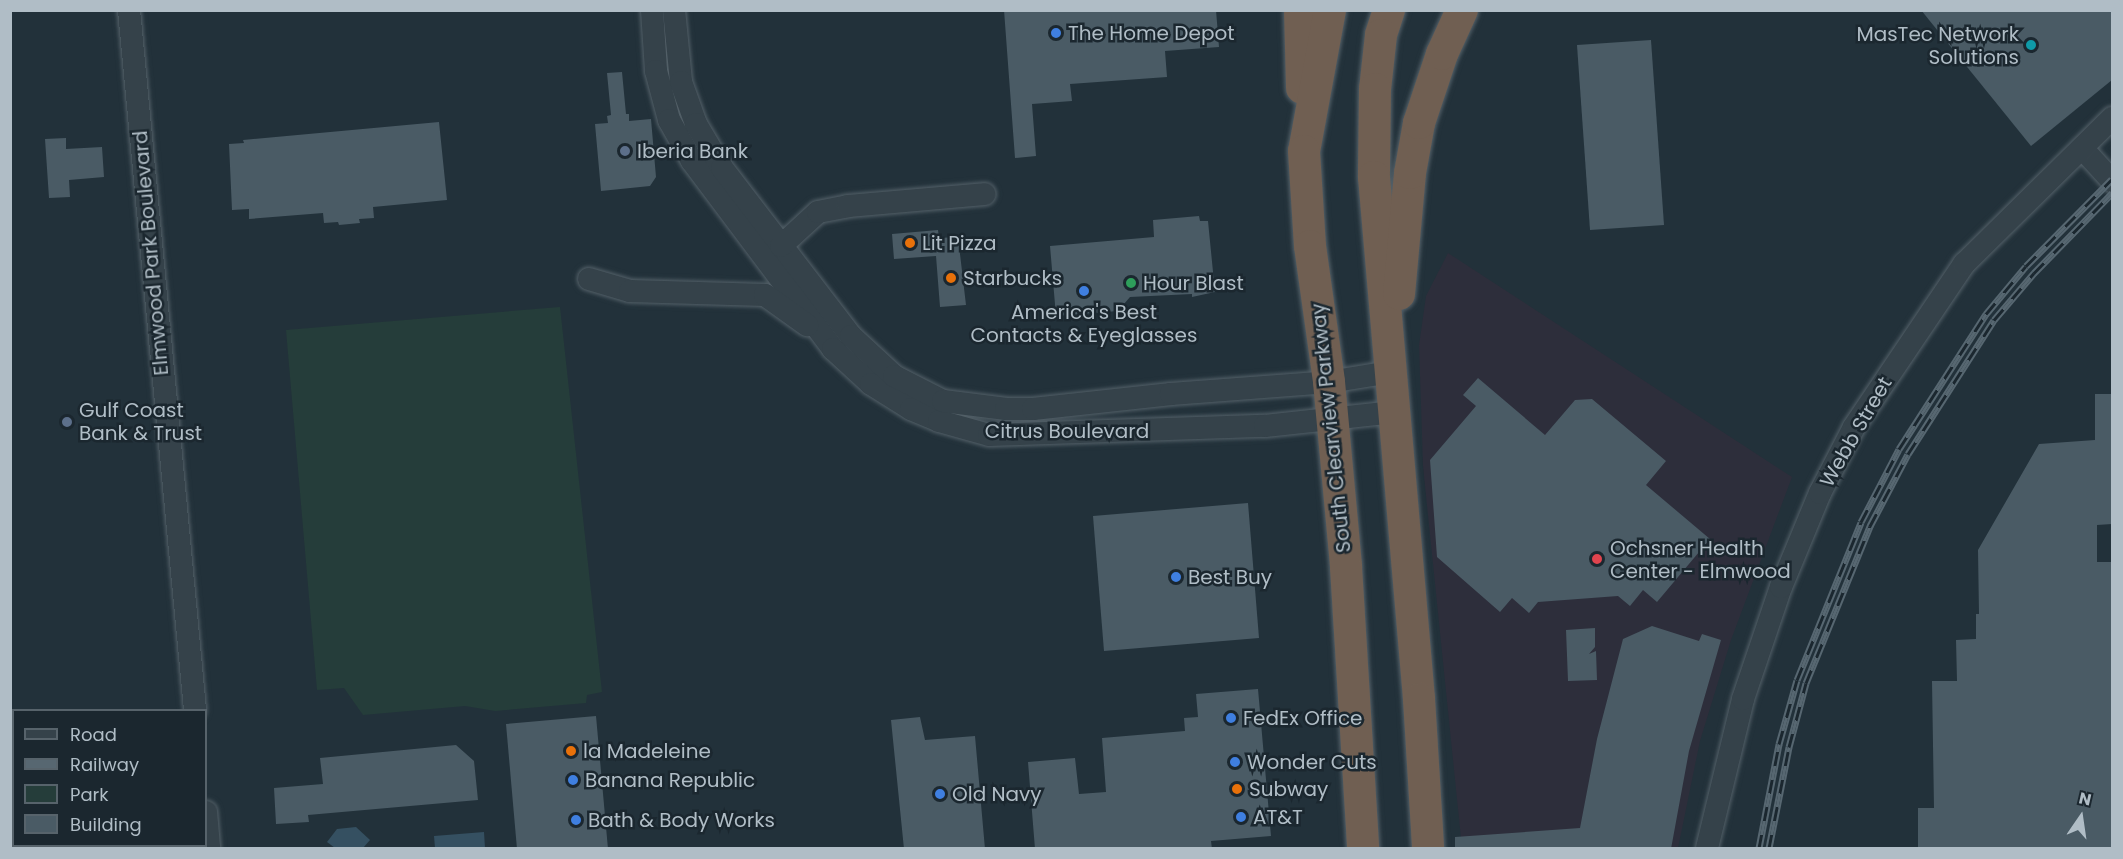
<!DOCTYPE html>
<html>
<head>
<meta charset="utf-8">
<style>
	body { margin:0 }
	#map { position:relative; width:2123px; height:859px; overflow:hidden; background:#22313a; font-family:Poppins,sans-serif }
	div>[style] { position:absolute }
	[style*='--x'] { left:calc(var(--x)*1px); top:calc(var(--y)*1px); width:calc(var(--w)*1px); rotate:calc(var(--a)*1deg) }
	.medical>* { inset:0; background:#2d2e3b }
	.green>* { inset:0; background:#253d3a }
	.water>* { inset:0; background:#355061 }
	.building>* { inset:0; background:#4a5b65 }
	.roads { filter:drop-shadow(0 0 2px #536068) drop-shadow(0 0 2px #536068) }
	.minor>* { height:22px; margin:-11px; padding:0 11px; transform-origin:11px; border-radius:11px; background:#35424a }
	.highway>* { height:32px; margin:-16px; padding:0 16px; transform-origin:16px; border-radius:16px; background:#705f52 }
	.rail>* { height:7px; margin-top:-3.5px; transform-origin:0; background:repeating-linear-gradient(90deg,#1b272f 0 14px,#576771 0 28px); box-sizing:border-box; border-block:2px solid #576771 }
	.dots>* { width:16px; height:16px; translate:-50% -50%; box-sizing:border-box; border:3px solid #1b272f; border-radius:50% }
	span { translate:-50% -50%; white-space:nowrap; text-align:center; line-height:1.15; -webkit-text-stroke:5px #1b272f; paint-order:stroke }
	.poi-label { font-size:20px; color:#b0bdc6 }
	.left { translate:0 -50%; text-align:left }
	.right { translate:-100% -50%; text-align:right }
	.street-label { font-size:20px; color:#b0bdc6 }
	.frame { position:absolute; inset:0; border:12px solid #b0bdc6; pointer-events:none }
	.legend { position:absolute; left:12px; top:709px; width:195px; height:138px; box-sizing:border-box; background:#1b272f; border:2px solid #57636b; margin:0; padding:8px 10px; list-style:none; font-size:18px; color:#b0bdc6 }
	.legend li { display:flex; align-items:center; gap:12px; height:30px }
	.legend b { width:30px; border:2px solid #57636b }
	.north { position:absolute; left:2051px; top:787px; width:60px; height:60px; -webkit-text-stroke:4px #1b272f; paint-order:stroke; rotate:13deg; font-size:16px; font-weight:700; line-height:24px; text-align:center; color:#b0bdc6 }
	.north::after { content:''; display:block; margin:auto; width:21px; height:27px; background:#b0bdc6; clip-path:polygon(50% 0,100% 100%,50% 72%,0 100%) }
</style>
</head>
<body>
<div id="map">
	<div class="medical">
		<i style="clip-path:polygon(1448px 253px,1792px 477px,1731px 640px,1700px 741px,1678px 848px,1462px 848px,1423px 466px,1419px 345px,1426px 296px)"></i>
	</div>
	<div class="green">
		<i style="clip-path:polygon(560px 307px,602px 692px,587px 695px,586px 703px,495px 711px,465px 706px,363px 715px,344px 688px,317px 690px,286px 330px)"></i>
	</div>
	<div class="water">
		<i style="clip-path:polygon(356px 827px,370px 840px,363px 848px,335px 848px,327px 842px,337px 829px)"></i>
		<i style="clip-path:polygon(484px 832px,485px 848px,435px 848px,434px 836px)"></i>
	</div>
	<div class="building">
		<i style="clip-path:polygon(1004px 10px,1216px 10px,1219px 47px,1165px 51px,1167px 77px,1070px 84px,1072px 101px,1032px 104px,1036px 156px,1015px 158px)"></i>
		<i style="clip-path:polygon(1921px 10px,2112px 10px,2112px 80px,2031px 146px)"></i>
		<i style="clip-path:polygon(1651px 40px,1664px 225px,1590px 230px,1577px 45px)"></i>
		<i style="clip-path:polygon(622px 72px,626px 114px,629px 114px,629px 121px,651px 119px,656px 177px,650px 186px,601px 191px,595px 124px,608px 123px,607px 116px,611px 115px,607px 73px)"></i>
		<i style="clip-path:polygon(439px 122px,447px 200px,373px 207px,374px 218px,359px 219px,360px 223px,339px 225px,338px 222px,324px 223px,323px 213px,249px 219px,249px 209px,232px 210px,229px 144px,244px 143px,243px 140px)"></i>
		<i style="clip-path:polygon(66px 138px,66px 149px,102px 147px,104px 177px,69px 180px,70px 197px,49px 198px,45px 139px)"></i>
		<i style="clip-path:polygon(1199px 216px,1200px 221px,1208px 221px,1215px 292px,1192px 297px,1192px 294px,1130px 297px,1118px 311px,1056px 316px,1050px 246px,1154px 237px,1153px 220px)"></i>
		<i style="clip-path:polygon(938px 230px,939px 238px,958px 237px,966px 305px,940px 307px,936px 256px,894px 259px,892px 234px)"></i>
		<i style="clip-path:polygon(1478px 378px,1545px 435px,1575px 400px,1592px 399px,1666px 461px,1646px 485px,1710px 539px,1657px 602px,1643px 590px,1630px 606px,1618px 596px,1538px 602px,1529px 613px,1512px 598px,1500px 612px,1437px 557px,1430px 460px,1476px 406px,1463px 395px)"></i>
		<i style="clip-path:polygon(2095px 394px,2112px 394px,2112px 524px,2097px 525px,2097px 562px,2112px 562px,2112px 849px,1918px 849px,1918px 808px,1934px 808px,1932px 681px,1957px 681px,1956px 640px,1976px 639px,1976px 614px,1979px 614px,1978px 550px,2039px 444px,2095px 440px)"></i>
		<i style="clip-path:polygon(1248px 503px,1259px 638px,1104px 651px,1093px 516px)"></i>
		<i style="clip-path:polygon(1652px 626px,1699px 641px,1702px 634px,1721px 640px,1689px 751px,1671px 849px,1455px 849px,1455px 837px,1580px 828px,1597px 739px,1623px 639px)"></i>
		<i style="clip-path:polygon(1595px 628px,1595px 647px,1589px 654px,1596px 651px,1597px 680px,1568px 681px,1566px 630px)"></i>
		<i style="clip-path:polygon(1258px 689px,1271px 836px,1211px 841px,1212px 849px,1035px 849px,1028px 762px,1075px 758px,1079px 794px,1106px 792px,1102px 738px,1185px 731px,1184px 718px,1198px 717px,1196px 694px)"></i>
		<i style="clip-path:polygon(596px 716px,608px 849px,517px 849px,506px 724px)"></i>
		<i style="clip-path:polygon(920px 717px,925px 740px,975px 736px,985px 849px,904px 849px,891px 720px)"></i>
		<i style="clip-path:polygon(456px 745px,474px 761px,478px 800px,308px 815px,309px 822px,276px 824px,274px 788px,323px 784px,320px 758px)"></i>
	</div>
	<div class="roads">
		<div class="minor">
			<i style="--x:129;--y:10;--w:703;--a:84.61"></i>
			<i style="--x:652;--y:10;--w:61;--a:86.2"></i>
			<i style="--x:656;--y:71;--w:51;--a:75.1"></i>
			<i style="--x:669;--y:120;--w:47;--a:60.7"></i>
			<i style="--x:692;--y:161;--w:235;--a:53.1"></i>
			<i style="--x:833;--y:349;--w:52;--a:42.6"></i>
			<i style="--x:871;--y:384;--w:47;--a:32"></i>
			<i style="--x:911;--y:409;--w:30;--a:23"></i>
			<i style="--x:939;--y:421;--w:52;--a:15.6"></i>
			<i style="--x:989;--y:435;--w:276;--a:-1.9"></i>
			<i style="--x:1265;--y:426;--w:130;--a:-6.2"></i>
			<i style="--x:674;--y:10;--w:72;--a:84.4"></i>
			<i style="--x:681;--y:82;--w:45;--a:70.3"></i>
			<i style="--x:696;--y:124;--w:51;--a:59.4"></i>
			<i style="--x:722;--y:168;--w:212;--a:52.5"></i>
			<i style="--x:851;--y:336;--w:59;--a:42.9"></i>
			<i style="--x:894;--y:376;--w:55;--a:27"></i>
			<i style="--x:943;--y:401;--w:64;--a:7.2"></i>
			<i style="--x:1006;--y:409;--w:27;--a:0"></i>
			<i style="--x:1033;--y:409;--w:139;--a:-6.2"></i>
			<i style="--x:1171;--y:394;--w:158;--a:-4.3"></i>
			<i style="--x:1329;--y:382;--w:63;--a:-9.2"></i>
			<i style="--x:2082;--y:148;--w:45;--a:47.7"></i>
			<i style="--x:781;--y:246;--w:50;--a:-42.6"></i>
			<i style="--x:818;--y:212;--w:31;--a:-11"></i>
			<i style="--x:848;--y:206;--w:137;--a:-5"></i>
			<i style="--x:589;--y:279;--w:43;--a:16.3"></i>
			<i style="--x:630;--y:291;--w:135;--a:1.7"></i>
			<i style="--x:765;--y:295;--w:52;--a:35.5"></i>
			<i style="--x:206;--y:812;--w:36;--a:85"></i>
			<i style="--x:1707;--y:848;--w:153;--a:-76.4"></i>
			<i style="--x:1743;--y:699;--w:118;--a:-71.3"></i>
			<i style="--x:1781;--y:587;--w:102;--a:-67.5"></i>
			<i style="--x:1820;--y:493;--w:74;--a:-62.7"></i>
			<i style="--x:1854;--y:427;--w:197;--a:-56"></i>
			<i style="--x:1964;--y:264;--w:208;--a:-44.6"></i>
		</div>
		<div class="highway">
			<i style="--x:1300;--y:10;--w:78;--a:88.5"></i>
			<i style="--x:1330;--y:10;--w:143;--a:100.4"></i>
			<i style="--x:1304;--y:151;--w:95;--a:86.4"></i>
			<i style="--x:1310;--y:246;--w:137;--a:82"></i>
			<i style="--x:1329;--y:382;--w:186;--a:84.7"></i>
			<i style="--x:1346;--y:567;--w:282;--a:86.5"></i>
			<i style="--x:1389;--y:10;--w:26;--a:108"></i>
			<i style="--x:1381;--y:35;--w:54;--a:96.3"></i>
			<i style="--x:1375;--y:89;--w:88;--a:90.7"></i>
			<i style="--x:1374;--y:177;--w:524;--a:85.07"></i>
			<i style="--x:1419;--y:699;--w:149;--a:86.5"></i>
			<i style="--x:1399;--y:294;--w:121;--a:-84.8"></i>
			<i style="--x:1410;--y:173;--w:51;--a:-79.8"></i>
			<i style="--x:1419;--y:123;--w:73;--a:-71.6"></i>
			<i style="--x:1442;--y:54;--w:48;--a:-65.6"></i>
		</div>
	</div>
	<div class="rail">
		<i style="--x:1759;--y:848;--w:106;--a:-79.1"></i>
		<i style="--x:1779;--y:744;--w:66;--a:-74.3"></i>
		<i style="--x:1797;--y:680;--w:170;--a:-67.9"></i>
		<i style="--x:1861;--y:522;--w:82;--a:-62.5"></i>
		<i style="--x:1899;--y:449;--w:161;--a:-57.2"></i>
		<i style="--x:1986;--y:314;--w:62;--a:-50.2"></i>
		<i style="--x:2026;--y:266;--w:122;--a:-45.3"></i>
		<i style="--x:1769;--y:848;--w:103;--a:-78.8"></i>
		<i style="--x:1789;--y:747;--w:66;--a:-75.1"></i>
		<i style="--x:1806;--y:683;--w:170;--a:-67.8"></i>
		<i style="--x:1870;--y:526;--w:81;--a:-62.2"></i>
		<i style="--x:1908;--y:454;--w:159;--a:-57.3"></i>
		<i style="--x:1994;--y:320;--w:62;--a:-49.6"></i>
		<i style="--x:2034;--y:273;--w:112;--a:-45.7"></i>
	</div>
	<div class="dots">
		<i style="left:1056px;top:33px;background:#3f7fe0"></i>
		<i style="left:2031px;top:45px;background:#0f9aa8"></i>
		<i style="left:625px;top:151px;background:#5c6f8a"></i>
		<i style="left:910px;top:243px;background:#e8710a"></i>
		<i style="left:951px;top:278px;background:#e8710a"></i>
		<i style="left:1131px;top:283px;background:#2e9e5b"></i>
		<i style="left:1084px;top:291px;background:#3f7fe0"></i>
		<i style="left:67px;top:422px;background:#5c6f8a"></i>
		<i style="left:1597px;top:559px;background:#e0444e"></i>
		<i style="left:1176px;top:577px;background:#3f7fe0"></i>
		<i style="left:1231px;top:718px;background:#3f7fe0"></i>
		<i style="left:571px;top:751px;background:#e8710a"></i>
		<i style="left:1235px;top:762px;background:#3f7fe0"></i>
		<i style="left:573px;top:780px;background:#3f7fe0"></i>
		<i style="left:1237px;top:789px;background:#e8710a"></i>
		<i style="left:940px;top:794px;background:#3f7fe0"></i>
		<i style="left:1241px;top:817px;background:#3f7fe0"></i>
		<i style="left:576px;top:820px;background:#3f7fe0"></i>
	</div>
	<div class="poi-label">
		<span class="left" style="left:1068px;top:33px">The Home Depot</span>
		<span class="right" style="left:2019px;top:46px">MasTec Network<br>Solutions</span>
		<span class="left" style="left:637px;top:151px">Iberia Bank</span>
		<span class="left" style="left:922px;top:243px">Lit Pizza</span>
		<span class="left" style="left:963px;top:278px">Starbucks</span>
		<span class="left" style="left:1143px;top:283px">Hour Blast</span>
		<span style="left:1084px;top:324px">America's Best<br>Contacts &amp; Eyeglasses</span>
		<span class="left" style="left:79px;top:422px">Gulf Coast<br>Bank &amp; Trust</span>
		<span class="left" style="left:1610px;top:560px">Ochsner Health<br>Center - Elmwood</span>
		<span class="left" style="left:1188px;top:577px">Best Buy</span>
		<span class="left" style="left:1243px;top:718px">FedEx Office</span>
		<span class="left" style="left:583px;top:751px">la Madeleine</span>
		<span class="left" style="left:1247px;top:762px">Wonder Cuts</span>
		<span class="left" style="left:585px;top:780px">Banana Republic</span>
		<span class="left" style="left:1249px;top:789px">Subway</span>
		<span class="left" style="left:952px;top:794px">Old Navy</span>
		<span class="left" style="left:1253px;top:817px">AT&amp;T</span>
		<span class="left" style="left:588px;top:820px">Bath &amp; Body Works</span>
	</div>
	<div class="street-label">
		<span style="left:151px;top:253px;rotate:-95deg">Elmwood Park Boulevard</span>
		<span style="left:1331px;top:428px;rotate:-96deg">South Clearview Parkway</span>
		<span style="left:1067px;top:431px">Citrus Boulevard</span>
		<span style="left:1856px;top:432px;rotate:-60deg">Webb Street</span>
	</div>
	<div class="frame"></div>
	<ul class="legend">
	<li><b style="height:8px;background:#35424a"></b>Road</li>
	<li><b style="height:8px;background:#576771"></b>Railway</li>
	<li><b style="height:16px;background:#253d3a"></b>Park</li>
	<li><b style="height:16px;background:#4a5b65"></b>Building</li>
	</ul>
	<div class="north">N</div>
</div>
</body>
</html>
